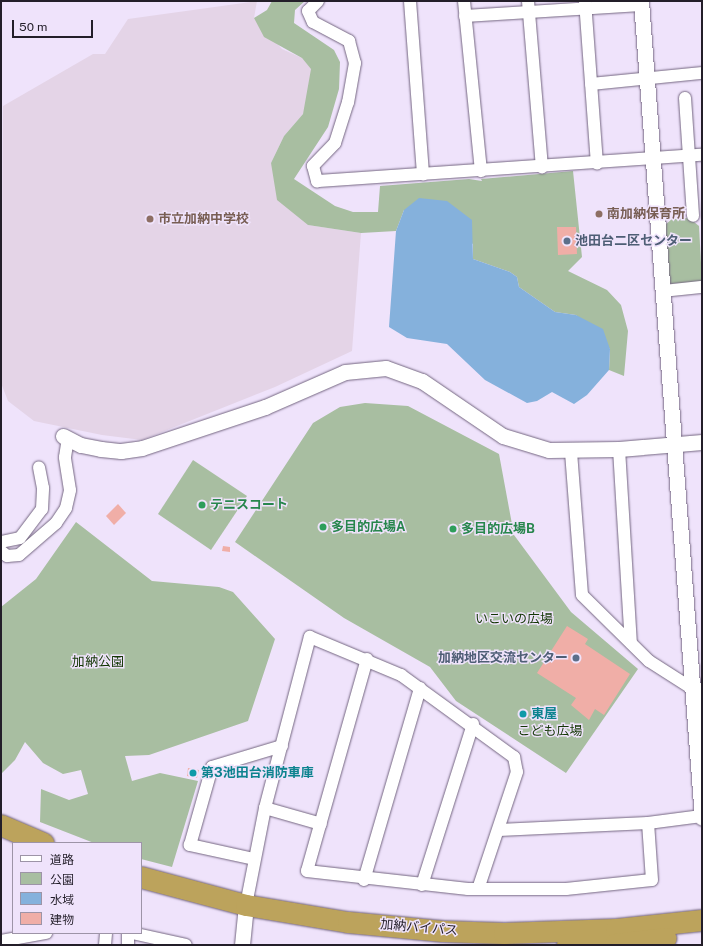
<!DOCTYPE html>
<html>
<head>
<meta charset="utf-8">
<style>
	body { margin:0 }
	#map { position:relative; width:703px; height:946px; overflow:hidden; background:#efe3fb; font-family:"Public Sans","Noto Sans JP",sans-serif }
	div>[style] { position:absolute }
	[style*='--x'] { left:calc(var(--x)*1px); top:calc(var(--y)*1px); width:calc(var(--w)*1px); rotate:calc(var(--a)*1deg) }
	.education>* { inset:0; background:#e4d4e7 }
	.green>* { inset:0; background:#a8bea1 }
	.water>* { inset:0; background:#85b1dc }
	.building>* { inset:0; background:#f0aea7 }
	.roads { filter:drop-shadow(0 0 1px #746681) drop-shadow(0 0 1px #746681) }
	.minor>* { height:12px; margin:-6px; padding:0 6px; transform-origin:6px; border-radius:6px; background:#fff }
	.tertiary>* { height:15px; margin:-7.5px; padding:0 7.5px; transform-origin:7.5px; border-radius:7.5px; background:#fff }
	.trunk>* { height:21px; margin:-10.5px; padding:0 10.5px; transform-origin:10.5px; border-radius:10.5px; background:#bca35c }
	.dots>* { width:11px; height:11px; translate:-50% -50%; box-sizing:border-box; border:2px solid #efe3fb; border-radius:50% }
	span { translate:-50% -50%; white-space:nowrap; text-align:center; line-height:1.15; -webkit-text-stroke:3px #efe3fb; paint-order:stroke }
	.education-label { font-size:13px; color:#785e54; font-weight:700 }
	.left { translate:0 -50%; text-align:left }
	.service-label { font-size:13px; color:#4e5e75; font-weight:700 }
	.right { translate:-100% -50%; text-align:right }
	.leisure-label { font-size:13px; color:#27864d; font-weight:700 }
	.park-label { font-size:13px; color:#123603 }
	.culture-label { font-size:13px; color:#0d838f; font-weight:700 }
	.street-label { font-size:13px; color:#231e29 }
	.frame { position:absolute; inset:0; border:2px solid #231e29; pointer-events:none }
	.legend { position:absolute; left:12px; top:842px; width:130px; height:92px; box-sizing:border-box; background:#efe3fb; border:1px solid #9d94a7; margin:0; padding:5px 7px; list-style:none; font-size:12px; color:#231e29 }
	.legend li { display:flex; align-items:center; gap:8px; height:20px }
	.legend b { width:20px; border:1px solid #9d94a7 }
	.scale { position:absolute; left:12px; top:20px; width:81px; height:18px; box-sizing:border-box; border:2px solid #231e29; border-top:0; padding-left:5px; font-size:12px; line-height:14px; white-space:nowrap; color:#231e29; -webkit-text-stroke:3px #efe3fb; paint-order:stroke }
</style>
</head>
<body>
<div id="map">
	<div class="education">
		<i style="clip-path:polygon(257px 1px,254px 18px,282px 49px,302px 58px,311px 68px,313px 88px,303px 114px,284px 136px,271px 163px,308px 225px,361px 233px,352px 351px,275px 387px,142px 440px,102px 435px,34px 421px,8px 401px,1px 383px,3px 106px,93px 54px,105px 54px,128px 19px)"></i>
	</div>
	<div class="green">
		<i style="clip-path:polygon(272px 1px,305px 1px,295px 10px,294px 23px,334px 50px,340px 62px,339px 89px,328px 127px,294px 179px,335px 206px,353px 212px,378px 212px,380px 186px,469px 179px,482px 181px,481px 179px,573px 171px,582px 257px,568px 271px,607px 290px,621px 305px,628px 331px,624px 376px,609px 370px,610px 349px,576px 315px,555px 312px,519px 287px,517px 277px,510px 272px,473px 259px,473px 244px,404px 210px,396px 231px,361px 233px,308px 225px,277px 200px,271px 163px,284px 136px,303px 114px,311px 69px,302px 58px,264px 37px,254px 18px,267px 10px)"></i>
		<i style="clip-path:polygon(689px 218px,699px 226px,702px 282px,671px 284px,667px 281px,665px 225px,672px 219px)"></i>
		<i style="clip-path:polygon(365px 403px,408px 406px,499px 454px,514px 535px,571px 612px,638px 669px,566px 773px,456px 701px,430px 667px,344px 618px,235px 542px,313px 423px,340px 407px)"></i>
		<i style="clip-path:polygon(193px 460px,247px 496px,211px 550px,158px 514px)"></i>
		<i style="clip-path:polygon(76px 522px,152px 581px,219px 587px,233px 592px,275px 639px,248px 721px,149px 755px,125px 756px,132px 781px,160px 773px,198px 781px,172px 867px,141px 859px,141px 843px,94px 843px,40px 822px,41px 789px,69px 800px,88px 794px,81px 770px,63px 774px,43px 763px,25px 742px,15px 760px,1px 774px,1px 607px,36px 579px)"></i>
	</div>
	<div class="water">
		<i style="clip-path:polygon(419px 198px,447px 201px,472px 220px,473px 259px,510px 272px,517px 277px,519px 287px,555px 312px,576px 315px,603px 329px,610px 349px,609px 370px,587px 395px,574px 404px,552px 392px,537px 401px,527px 403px,485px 380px,447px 344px,407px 338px,389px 327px,396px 231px,404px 210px)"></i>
	</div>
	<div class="building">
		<i style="clip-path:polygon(557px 227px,576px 227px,577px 254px,558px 255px)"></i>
		<i style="clip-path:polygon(118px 504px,126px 513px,114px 525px,106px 516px)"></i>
		<i style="clip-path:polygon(223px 546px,230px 547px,230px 552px,222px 551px)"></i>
		<i style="clip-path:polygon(567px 626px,588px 639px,585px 644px,630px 674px,604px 715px,595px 709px,589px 720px,571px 705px,576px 698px,537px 673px)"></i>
		<i style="clip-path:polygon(521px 710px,526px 715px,524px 718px,519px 713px)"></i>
		<i style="clip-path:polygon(188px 768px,199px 770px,197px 778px,187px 776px)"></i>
	</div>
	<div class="roads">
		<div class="minor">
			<i style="--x:318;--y:1;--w:14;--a:135"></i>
			<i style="--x:308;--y:11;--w:12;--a:66"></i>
			<i style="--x:313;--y:22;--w:41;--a:27.8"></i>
			<i style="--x:349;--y:41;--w:23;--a:75"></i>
			<i style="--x:355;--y:63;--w:40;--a:100"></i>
			<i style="--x:348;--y:102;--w:43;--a:107.6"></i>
			<i style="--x:335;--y:143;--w:32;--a:134"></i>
			<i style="--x:313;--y:166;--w:16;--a:75"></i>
			<i style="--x:317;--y:181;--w:386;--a:-3.9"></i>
			<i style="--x:410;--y:1;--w:174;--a:85.7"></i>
			<i style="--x:464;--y:1;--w:171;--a:84.3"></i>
			<i style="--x:528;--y:1;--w:167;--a:85.2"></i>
			<i style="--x:585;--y:1;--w:163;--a:85.8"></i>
			<i style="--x:465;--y:16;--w:176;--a:-3.6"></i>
			<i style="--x:591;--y:84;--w:112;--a:-5.7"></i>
			<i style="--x:685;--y:98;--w:118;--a:86.1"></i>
			<i style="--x:663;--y:291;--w:39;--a:-6"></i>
			<i style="--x:619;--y:449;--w:194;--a:86.5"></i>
			<i style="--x:571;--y:452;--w:143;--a:85.6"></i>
			<i style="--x:582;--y:595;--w:94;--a:44.6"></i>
			<i style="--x:649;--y:661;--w:52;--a:32.5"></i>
			<i style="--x:693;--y:689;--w:9;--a:0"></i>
			<i style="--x:1;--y:542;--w:19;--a:-12"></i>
			<i style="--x:20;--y:538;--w:36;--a:-53"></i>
			<i style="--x:42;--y:509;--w:21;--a:-87"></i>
			<i style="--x:43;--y:488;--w:21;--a:-101"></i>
			<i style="--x:1;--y:551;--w:8;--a:40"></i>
			<i style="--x:7;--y:556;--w:12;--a:-5"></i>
			<i style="--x:19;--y:555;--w:49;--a:-40.9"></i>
			<i style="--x:56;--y:523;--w:18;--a:-56"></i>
			<i style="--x:66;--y:508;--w:18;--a:-77"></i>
			<i style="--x:70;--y:490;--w:33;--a:-99"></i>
			<i style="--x:65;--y:457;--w:19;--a:-81"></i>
			<i style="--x:367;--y:659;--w:220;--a:105.8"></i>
			<i style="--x:307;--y:871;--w:162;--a:6.4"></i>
			<i style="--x:468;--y:889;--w:98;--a:0"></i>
			<i style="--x:566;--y:889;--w:86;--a:-6"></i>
			<i style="--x:652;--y:880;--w:57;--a:-94"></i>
			<i style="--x:265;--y:808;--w:58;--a:15.9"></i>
			<i style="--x:499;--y:830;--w:149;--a:-2.7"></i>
			<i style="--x:648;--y:823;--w:54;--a:-7.4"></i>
			<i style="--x:254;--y:859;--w:66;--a:-167.7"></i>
			<i style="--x:190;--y:845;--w:81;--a:-74.2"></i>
			<i style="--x:212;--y:767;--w:73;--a:-16.7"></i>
			<i style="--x:364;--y:880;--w:200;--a:-73.7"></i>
			<i style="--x:422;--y:885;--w:169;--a:-72.4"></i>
			<i style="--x:246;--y:905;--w:99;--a:-78.9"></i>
			<i style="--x:265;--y:808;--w:177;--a:-75.3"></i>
			<i style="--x:310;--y:637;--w:99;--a:22.7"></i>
			<i style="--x:401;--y:675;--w:140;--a:36"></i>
			<i style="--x:514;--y:757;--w:15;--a:79"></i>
			<i style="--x:517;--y:772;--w:123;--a:108.4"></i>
			<i style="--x:132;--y:933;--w:55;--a:12.5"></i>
			<i style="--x:1;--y:941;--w:46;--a:-10.1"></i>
			<i style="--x:105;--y:945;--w:12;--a:-85"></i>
			<i style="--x:128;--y:945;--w:12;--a:-90"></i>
		</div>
		<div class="tertiary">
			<i style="--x:641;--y:1;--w:819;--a:85.73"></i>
			<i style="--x:63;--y:436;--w:20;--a:27"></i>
			<i style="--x:81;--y:445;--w:20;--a:11"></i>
			<i style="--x:101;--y:449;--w:20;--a:6"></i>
			<i style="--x:121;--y:451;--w:21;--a:-8"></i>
			<i style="--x:142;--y:448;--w:130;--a:-18.4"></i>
			<i style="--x:265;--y:407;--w:87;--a:-23.6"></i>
			<i style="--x:345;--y:372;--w:41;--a:-5.6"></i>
			<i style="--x:386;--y:368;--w:38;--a:20"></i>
			<i style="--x:422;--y:381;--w:98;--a:34.2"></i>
			<i style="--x:503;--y:436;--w:48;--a:16.9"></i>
			<i style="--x:549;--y:450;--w:70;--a:-0.8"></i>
			<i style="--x:619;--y:449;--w:83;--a:-4.8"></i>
			<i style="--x:242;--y:945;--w:40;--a:-84.3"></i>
		</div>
		<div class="trunk">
			<i style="--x:1;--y:825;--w:46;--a:23.2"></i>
			<i style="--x:141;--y:877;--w:109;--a:14.9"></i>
			<i style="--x:246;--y:905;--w:103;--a:9.5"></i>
			<i style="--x:348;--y:922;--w:95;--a:5.4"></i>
			<i style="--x:443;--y:931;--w:61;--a:1.9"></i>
			<i style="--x:504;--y:933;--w:112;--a:-2"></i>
			<i style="--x:616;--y:929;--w:86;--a:-6"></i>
			<i style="--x:567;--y:944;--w:48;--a:0"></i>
			<i style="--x:615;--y:944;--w:51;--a:-6.7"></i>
		</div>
	</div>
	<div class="dots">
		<i style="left:599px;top:214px;background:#8d6e63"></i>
		<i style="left:150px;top:219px;background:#8d6e63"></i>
		<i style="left:567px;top:241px;background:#5c6f8a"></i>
		<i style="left:202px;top:505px;background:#2e9e5b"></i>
		<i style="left:323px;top:527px;background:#2e9e5b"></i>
		<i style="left:453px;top:529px;background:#2e9e5b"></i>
		<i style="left:576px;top:658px;background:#5c6f8a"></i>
		<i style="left:523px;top:714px;background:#0f9aa8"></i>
		<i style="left:193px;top:773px;background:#0f9aa8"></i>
	</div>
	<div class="education-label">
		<span class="left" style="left:607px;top:214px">南加納保育所</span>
		<span class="left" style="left:158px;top:219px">市立加納中学校</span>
	</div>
	<div class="service-label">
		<span class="left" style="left:575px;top:241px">池田台二区センター</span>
		<span class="right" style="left:568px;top:658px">加納地区交流センター</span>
	</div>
	<div class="leisure-label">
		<span class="left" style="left:210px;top:505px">テニスコート</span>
		<span class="left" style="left:331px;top:527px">多目的広場A</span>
		<span class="left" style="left:461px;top:529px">多目的広場B</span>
	</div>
	<div class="park-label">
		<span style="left:514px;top:619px">いこいの広場</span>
		<span style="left:98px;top:662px">加納公園</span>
		<span style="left:550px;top:731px">こども広場</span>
	</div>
	<div class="culture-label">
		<span class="left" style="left:531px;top:714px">東屋</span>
		<span class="left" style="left:201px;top:773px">第3池田台消防車庫</span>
	</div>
	<div class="street-label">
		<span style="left:419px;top:928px;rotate:5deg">加納バイパス</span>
	</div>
	<div class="frame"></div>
	<ul class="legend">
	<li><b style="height:5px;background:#fff"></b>道路</li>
	<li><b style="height:11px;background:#a8bea1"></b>公園</li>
	<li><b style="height:11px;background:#85b1dc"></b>水域</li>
	<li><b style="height:11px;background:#f0aea7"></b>建物</li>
	</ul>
	<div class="scale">50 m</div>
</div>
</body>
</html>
